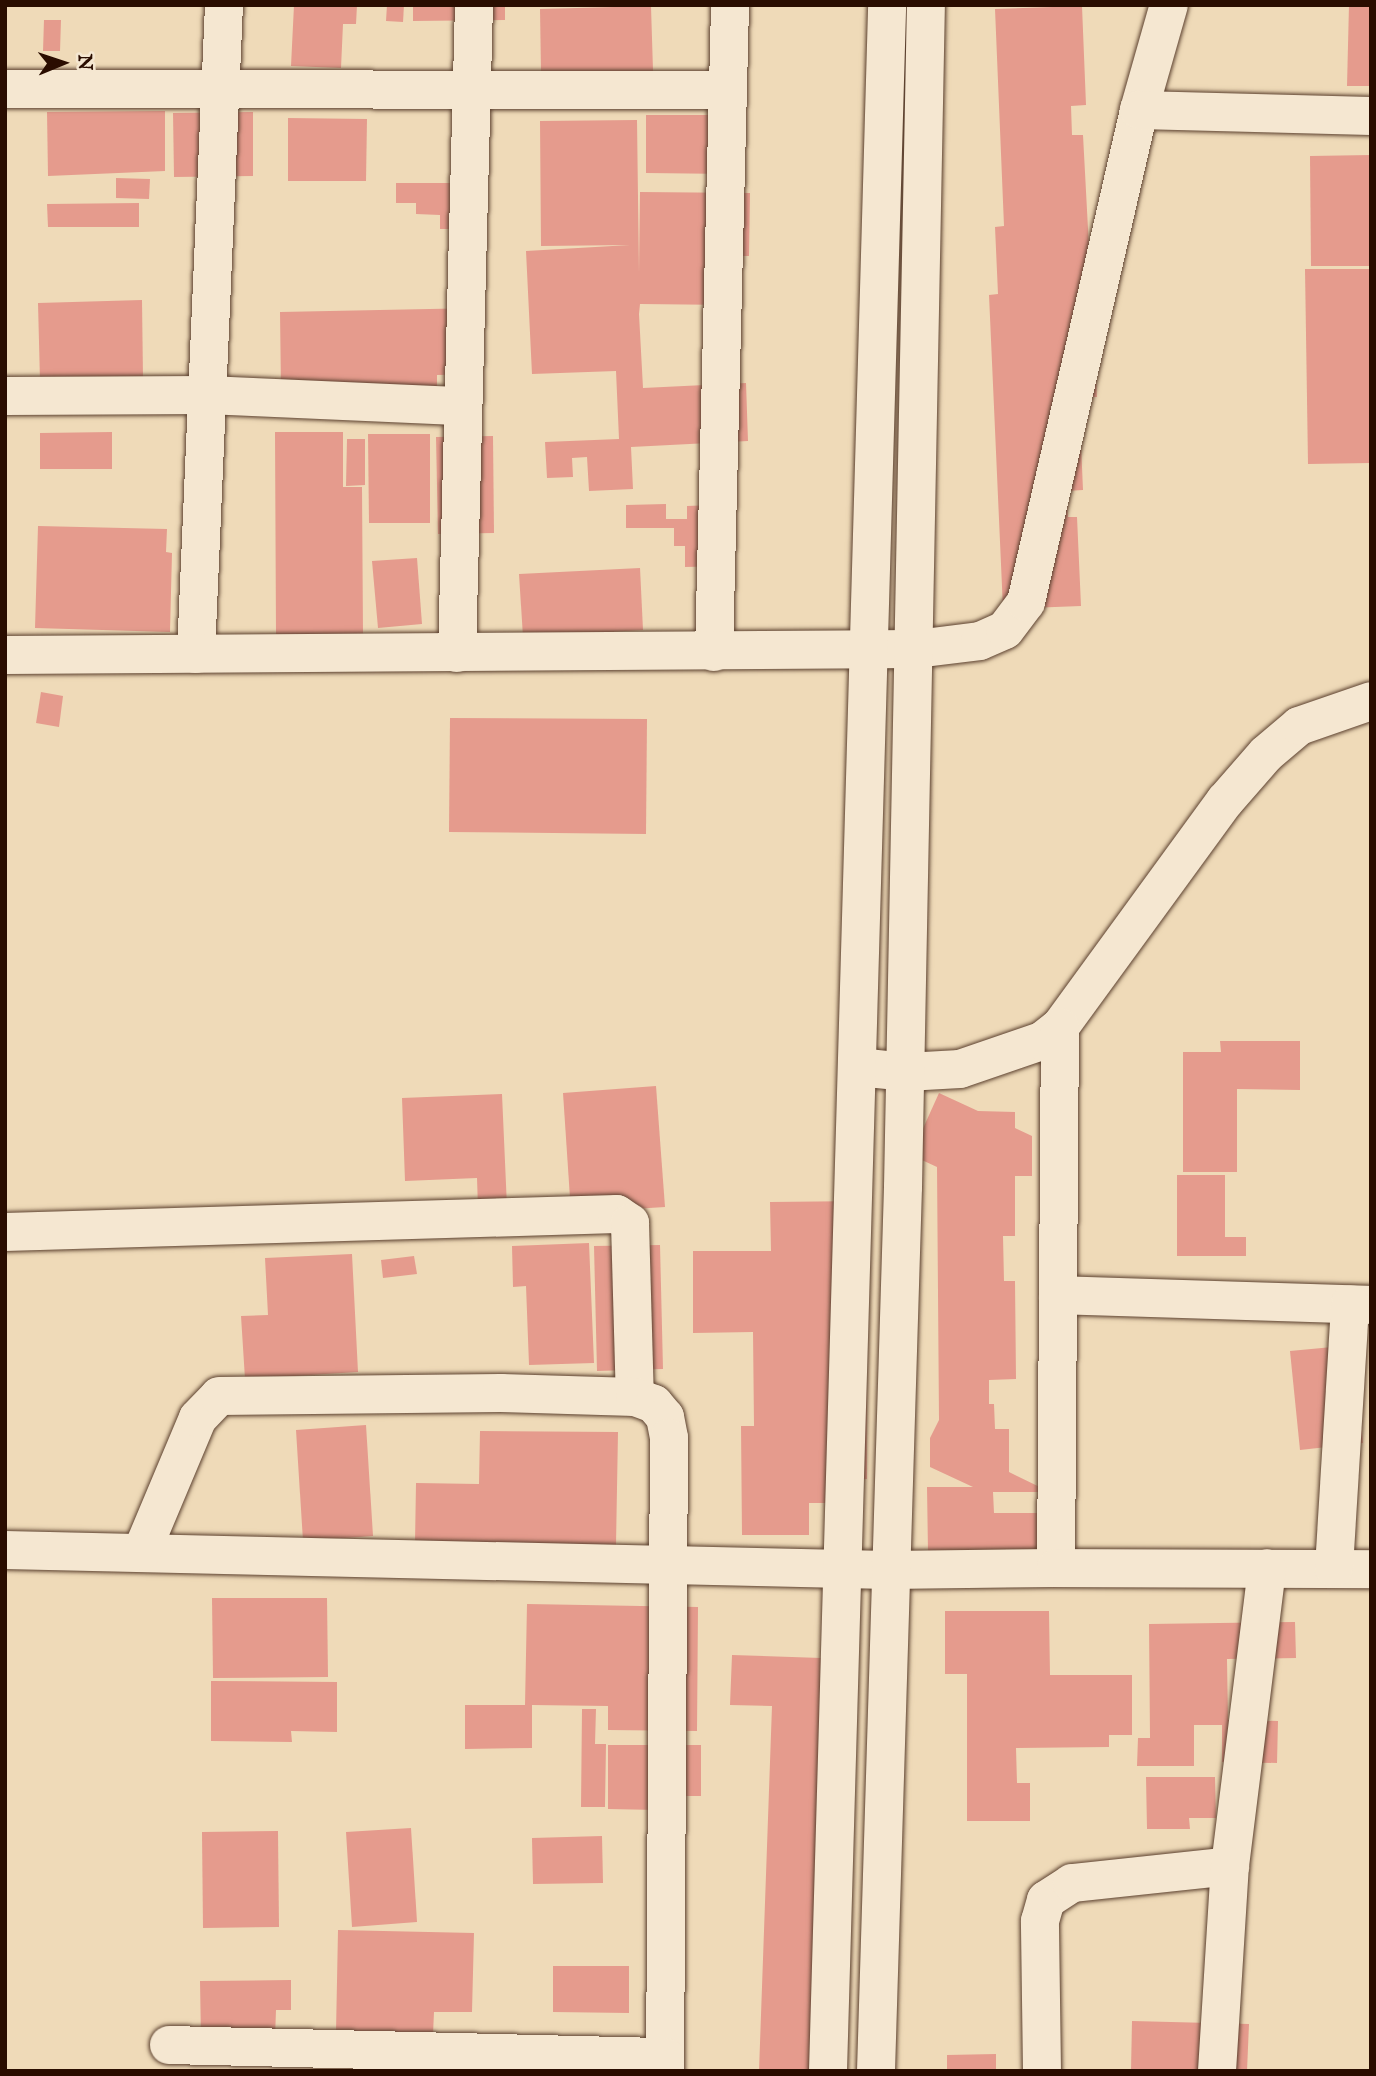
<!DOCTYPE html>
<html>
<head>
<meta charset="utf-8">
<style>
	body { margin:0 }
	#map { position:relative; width:1376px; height:2076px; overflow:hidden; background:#efdab8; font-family:"IM FELL English",serif }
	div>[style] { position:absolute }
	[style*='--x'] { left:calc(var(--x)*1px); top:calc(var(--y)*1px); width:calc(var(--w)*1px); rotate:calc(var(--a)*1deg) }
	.building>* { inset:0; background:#e59b8d }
	.roads { filter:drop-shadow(0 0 2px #5b402e) drop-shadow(0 0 2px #5b402e) }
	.street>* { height:38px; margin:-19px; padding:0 19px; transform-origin:19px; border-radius:19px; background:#f5e7d1 }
	.secondary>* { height:38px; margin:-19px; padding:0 19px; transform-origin:19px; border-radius:19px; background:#f5e7d1 }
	span { translate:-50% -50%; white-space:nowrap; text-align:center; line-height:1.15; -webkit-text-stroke:5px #f5e7d1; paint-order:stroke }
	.frame { position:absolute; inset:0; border:7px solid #2a0d00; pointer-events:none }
	.north { position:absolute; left:28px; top:28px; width:70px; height:70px; -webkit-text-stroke:5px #f5e7d1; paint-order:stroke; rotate:88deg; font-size:19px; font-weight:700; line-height:28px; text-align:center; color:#2a0d00 }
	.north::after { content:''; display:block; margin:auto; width:24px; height:32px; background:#2a0d00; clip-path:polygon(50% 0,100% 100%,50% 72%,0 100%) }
</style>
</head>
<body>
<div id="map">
	<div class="building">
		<i style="clip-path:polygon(294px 5px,357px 5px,356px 24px,343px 24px,341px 68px,291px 66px)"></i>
		<i style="clip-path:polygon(387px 5px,404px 5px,403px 22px,386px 21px)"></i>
		<i style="clip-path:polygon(413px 5px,505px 5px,505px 20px,413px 21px)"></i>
		<i style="clip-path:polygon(1349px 5px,1371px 5px,1371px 86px,1347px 86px)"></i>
		<i style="clip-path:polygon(651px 6px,653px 71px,541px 73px,540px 9px)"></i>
		<i style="clip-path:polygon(1082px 6px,1086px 105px,1071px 106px,1072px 135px,1083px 135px,1097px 397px,1079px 397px,1083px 490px,1066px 491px,1068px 517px,1077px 517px,1081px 606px,1003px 609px,989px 295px,998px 294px,995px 227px,1004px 226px,995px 9px)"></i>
		<i style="clip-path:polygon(44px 20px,61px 20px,60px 51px,43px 51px)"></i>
		<i style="clip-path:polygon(165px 111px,165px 171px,48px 176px,47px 112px)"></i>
		<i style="clip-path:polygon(253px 112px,253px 176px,174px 177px,173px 113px)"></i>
		<i style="clip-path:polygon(646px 115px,731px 115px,731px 174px,646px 173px)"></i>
		<i style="clip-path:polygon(288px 118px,367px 119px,366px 181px,288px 181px)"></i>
		<i style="clip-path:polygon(637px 120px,639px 273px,640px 192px,750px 193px,749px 256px,732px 256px,731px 305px,640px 304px,639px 314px,643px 388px,746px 383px,748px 441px,631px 447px,633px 489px,589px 491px,587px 457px,572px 458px,573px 477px,547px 478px,545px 442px,619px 439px,616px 371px,532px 374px,526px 251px,630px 245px,541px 246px,540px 121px)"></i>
		<i style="clip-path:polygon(1371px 155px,1371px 266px,1311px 266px,1310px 156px)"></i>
		<i style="clip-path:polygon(116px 178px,150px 179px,149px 199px,116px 198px)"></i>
		<i style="clip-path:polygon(396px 183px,486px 183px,486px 229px,440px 229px,440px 215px,416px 214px,416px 203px,396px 203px)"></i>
		<i style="clip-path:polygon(139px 203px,139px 227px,48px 227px,47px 204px)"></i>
		<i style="clip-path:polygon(1305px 269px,1371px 269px,1371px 463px,1308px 464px)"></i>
		<i style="clip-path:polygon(142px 300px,143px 379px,40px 381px,38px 303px)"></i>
		<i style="clip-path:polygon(479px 308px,481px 374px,437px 375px,437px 388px,281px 390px,280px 312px)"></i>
		<i style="clip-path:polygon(112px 432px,112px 469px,40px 469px,40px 433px)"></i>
		<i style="clip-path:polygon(275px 432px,343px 432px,343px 487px,362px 487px,363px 634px,276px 635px)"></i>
		<i style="clip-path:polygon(368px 434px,430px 434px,430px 523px,369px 523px)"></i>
		<i style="clip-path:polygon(493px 436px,494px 533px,438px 534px,436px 437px)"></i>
		<i style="clip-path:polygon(347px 439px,365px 439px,365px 485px,346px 486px)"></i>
		<i style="clip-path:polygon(666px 504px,666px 519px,687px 519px,687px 506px,716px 505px,724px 566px,685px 567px,685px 546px,674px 546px,674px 528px,626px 528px,626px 505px)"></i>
		<i style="clip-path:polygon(38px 526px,167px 529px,166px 552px,172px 553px,170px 632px,35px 628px)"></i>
		<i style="clip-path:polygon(417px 558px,422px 624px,378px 628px,372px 561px)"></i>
		<i style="clip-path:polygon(640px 568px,643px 630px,523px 637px,519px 574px)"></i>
		<i style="clip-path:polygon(41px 692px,63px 696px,59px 727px,36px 723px)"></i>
		<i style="clip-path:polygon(450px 718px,647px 719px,646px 834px,449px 832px)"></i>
		<i style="clip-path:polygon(1220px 1041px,1300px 1041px,1300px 1090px,1237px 1089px,1237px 1172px,1183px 1172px,1183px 1052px,1221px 1052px)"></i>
		<i style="clip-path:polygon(656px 1086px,665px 1207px,571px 1213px,563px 1093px)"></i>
		<i style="clip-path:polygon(939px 1093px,978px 1111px,1015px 1112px,1015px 1128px,1032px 1136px,1032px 1176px,1015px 1176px,1015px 1236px,1003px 1236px,1004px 1281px,1015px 1281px,1016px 1379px,989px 1380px,989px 1404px,994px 1404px,995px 1429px,1009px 1429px,1009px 1472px,1050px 1492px,993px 1492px,994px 1513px,1039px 1513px,1039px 1552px,928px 1552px,927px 1487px,973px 1487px,930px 1467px,930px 1438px,939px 1420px,937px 1167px,911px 1155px)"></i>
		<i style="clip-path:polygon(502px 1094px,507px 1207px,478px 1208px,477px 1178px,405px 1181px,402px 1098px)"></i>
		<i style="clip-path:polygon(1177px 1175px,1225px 1175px,1225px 1237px,1246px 1237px,1246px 1256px,1177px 1256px)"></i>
		<i style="clip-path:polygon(865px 1201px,867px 1479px,853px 1480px,853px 1503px,809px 1503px,809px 1535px,742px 1535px,741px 1426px,754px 1426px,753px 1332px,693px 1333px,693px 1251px,771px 1251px,770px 1202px)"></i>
		<i style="clip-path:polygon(589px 1243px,594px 1363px,529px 1365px,526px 1286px,513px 1287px,512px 1246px)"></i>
		<i style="clip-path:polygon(660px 1245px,663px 1369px,597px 1371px,594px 1246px)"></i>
		<i style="clip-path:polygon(352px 1254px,358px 1372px,245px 1379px,241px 1316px,268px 1315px,265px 1258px)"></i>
		<i style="clip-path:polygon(414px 1256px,417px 1274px,383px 1278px,381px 1260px)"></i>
		<i style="clip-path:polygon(1343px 1346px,1356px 1370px,1363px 1443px,1300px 1450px,1290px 1351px)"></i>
		<i style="clip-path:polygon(366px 1425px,373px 1536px,303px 1541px,296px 1430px)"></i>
		<i style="clip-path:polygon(480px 1431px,618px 1432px,616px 1545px,415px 1543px,416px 1483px,479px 1484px)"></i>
		<i style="clip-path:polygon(212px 1598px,327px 1598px,328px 1677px,213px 1678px)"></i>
		<i style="clip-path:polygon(527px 1604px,698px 1607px,697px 1731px,608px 1730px,608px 1706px,532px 1705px,532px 1748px,465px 1749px,465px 1705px,525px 1705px)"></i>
		<i style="clip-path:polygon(945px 1611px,1049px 1611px,1050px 1675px,1132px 1675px,1132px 1735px,1109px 1735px,1109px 1747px,1016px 1748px,1017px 1783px,1030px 1783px,1030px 1821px,967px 1821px,967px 1674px,945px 1674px)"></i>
		<i style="clip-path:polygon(1295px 1622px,1296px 1658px,1227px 1659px,1228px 1720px,1278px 1721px,1277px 1763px,1222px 1762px,1222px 1725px,1194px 1725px,1194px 1766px,1137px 1766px,1138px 1738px,1150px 1738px,1149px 1624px)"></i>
		<i style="clip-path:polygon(732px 1655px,851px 1659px,837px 2071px,759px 2071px,772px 1706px,730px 1705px)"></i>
		<i style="clip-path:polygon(211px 1681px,337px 1682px,337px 1732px,291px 1731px,292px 1742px,211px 1741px)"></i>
		<i style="clip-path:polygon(582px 1709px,596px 1709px,595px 1744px,606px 1744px,605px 1807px,581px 1807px)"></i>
		<i style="clip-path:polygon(608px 1745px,701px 1745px,701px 1796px,658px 1796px,658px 1810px,608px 1809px)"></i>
		<i style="clip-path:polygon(1146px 1777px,1215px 1777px,1216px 1818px,1189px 1818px,1190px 1829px,1147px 1829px)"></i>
		<i style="clip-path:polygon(411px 1828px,417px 1922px,352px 1927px,346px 1832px)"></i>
		<i style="clip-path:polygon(278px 1831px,279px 1927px,203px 1928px,202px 1832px)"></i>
		<i style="clip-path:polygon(602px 1836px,603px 1883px,533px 1884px,532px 1838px)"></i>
		<i style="clip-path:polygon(338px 1930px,474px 1933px,472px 2012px,434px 2012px,433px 2034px,336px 2032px)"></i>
		<i style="clip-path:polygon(553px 1966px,629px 1966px,629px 2013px,553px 2012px)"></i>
		<i style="clip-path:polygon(291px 1980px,291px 2010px,276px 2010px,275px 2038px,201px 2038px,200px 1981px)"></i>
		<i style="clip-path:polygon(1132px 2021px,1249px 2024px,1247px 2071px,1131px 2071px)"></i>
		<i style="clip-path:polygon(996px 2054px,996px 2071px,947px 2071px,947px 2055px)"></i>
	</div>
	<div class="roads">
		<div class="street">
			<i style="--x:5;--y:89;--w:723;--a:0.08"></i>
			<i style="--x:1139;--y:110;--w:109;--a:-74.1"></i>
			<i style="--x:5;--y:396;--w:202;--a:-0.3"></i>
			<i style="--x:207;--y:395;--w:256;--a:2.5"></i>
			<i style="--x:714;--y:652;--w:647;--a:-88.58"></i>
			<i style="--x:457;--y:653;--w:648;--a:-88.5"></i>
			<i style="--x:196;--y:654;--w:650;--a:-87.53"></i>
			<i style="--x:5;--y:655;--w:911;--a:-0.38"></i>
			<i style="--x:916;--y:649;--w:64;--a:-7.1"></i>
			<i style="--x:980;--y:641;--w:27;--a:-24"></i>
			<i style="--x:1005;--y:630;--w:35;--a:-53"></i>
			<i style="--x:1026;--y:602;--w:505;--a:-77.06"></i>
			<i style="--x:1139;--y:110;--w:232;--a:1.5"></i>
			<i style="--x:857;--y:1067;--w:49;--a:5.8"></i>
			<i style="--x:906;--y:1072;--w:54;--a:-3.2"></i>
			<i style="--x:960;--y:1069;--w:87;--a:-18.9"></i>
			<i style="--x:1042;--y:1041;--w:23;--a:-38"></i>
			<i style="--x:1060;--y:1027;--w:280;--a:-53.9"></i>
			<i style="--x:1225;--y:801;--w:62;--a:-48.9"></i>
			<i style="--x:1266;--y:754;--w:43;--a:-40.3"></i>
			<i style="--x:1299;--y:726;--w:76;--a:-19.1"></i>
			<i style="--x:5;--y:1232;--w:612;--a:-1.68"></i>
			<i style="--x:617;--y:1214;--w:16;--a:35"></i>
			<i style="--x:630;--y:1223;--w:174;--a:88.4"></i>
			<i style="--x:1058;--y:1295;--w:313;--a:1.8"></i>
			<i style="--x:5;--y:1550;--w:883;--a:1.3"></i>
			<i style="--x:888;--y:1570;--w:168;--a:-0.7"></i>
			<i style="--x:1056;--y:1568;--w:541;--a:-89.58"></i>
			<i style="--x:142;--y:1551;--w:144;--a:-67.2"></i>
			<i style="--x:198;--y:1418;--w:30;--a:-46"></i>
			<i style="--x:219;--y:1396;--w:282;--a:-0.6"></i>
			<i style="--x:501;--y:1393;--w:134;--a:1.7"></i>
			<i style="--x:635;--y:1397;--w:20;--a:20"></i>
			<i style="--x:654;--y:1404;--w:17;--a:50"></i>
			<i style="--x:665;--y:1417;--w:21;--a:79"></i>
			<i style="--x:669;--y:1438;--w:633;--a:90.36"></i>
			<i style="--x:1056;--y:1568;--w:315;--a:0.2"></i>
			<i style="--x:1334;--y:1568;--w:264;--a:-86.5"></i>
			<i style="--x:169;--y:2045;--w:496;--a:1.4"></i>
			<i style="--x:1042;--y:2071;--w:150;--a:-90.8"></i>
			<i style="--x:1040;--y:1921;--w:22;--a:-74"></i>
			<i style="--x:1046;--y:1900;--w:31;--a:-33"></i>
			<i style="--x:1072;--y:1883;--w:159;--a:-6.1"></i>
			<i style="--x:1230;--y:1866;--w:300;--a:-82.9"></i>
			<i style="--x:1217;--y:2071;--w:205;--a:-86.4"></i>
		</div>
		<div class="secondary">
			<i style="--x:828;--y:2071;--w:2067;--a:-88.36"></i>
			<i style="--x:876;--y:2071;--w:884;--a:-88.25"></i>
			<i style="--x:903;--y:1187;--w:1182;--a:-88.89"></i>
		</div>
	</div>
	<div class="frame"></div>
	<div class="north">N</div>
</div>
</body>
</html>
